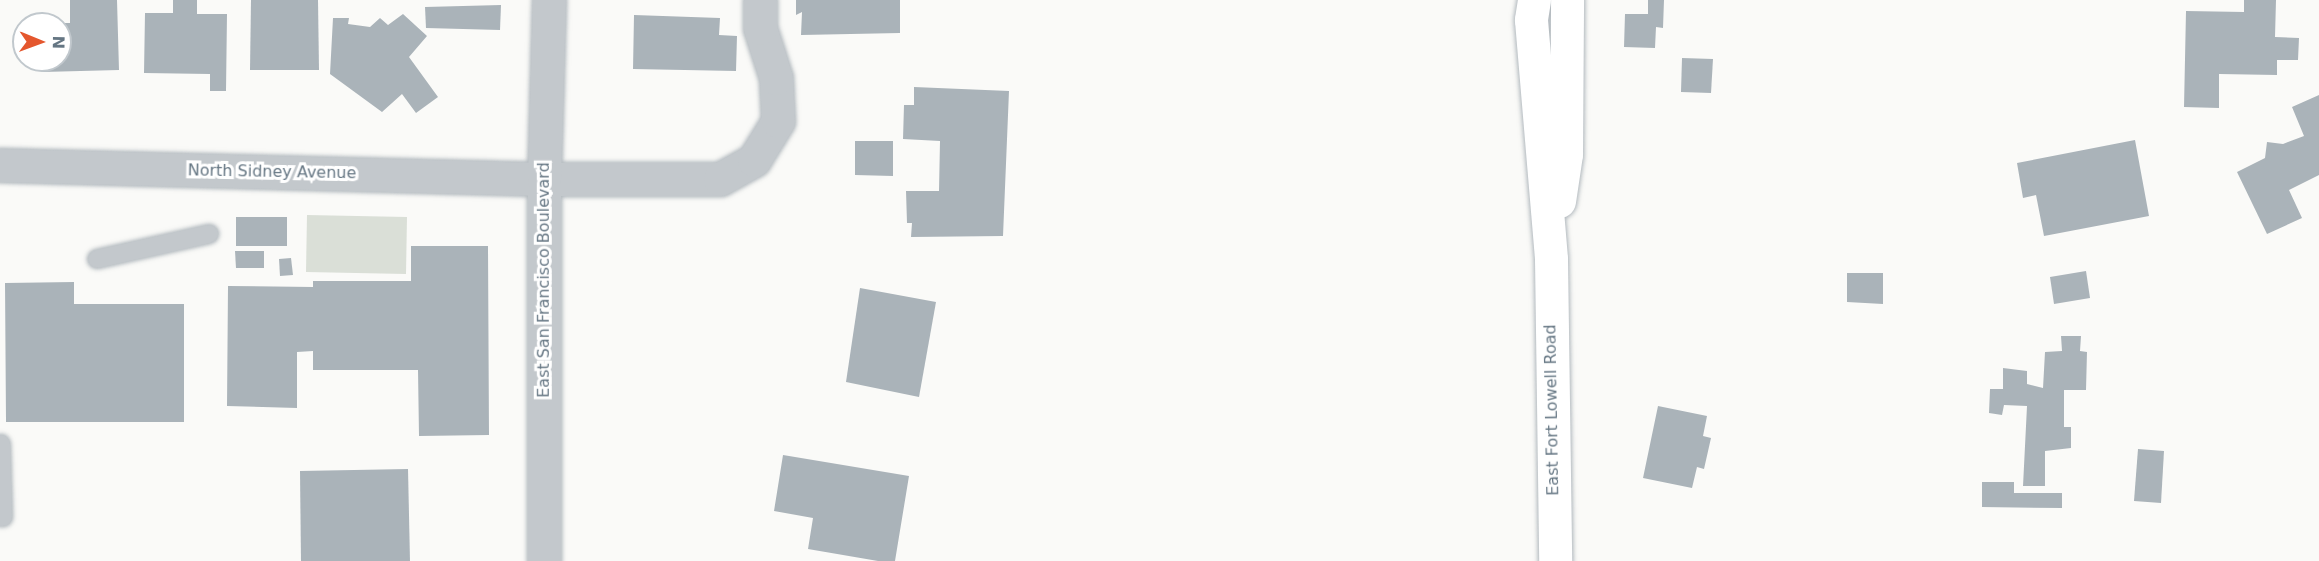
<!DOCTYPE html>
<html>
<head>
<meta charset="utf-8">
<style>
	body { margin:0 }
	#map { position:relative; width:2319px; height:561px; overflow:hidden; background:#fafaf8; font-family:"DejaVu Sans",sans-serif }
	div>[style] { position:absolute }
	[style*='--x'] { left:calc(var(--x)*1px); top:calc(var(--y)*1px); width:calc(var(--w)*1px); rotate:calc(var(--a)*1deg) }
	.green>* { inset:0; background:#dadfd7 }
	.building>* { inset:0; background:#aab3b9 }
	.roads { filter:drop-shadow(0 0 2px #b3babf) drop-shadow(0 0 2px #b3babf) }
	.lane>* { height:18px; margin:-9px; padding:0 9px; transform-origin:9px; border-radius:9px; background:#c3c8cc }
	.street>* { height:33px; margin:-16.5px; padding:0 16.5px; transform-origin:16.5px; border-radius:16.5px; background:#c3c8cc }
	.secondary>* { height:33px; margin:-16.5px; padding:0 16.5px; transform-origin:16.5px; border-radius:16.5px; background:#fff }
	span { translate:-50% -50%; white-space:nowrap; text-align:center; line-height:1.15; -webkit-text-stroke:6px #fff; paint-order:stroke }
	.street-label { font-size:16px; color:#657683 }
	.north { position:absolute; left:12px; top:12px; width:60px; height:60px; box-sizing:border-box; background:#fff; border:2px solid #c1c8cd; border-radius:50%; rotate:91deg; font-size:16px; font-weight:700; line-height:24px; text-align:center; color:#657683 }
	.north::after { content:''; display:block; margin:auto; width:21px; height:27px; background:#e4572e; clip-path:polygon(50% 0,100% 100%,50% 72%,0 100%) }
</style>
</head>
<body>
<div id="map">
	<div class="green">
		<i style="clip-path:polygon(307px 215px,407px 217px,406px 274px,306px 272px)"></i>
	</div>
	<div class="building">
		<i style="clip-path:polygon(70px 0,117px 0,119px 70px,42px 72px,42px 60px,60px 60px,60px 23px,70px 23px)"></i>
		<i style="clip-path:polygon(173px 0,197px 0,197px 14px,227px 14px,226px 91px,210px 91px,210px 74px,144px 73px,145px 13px,173px 13px)"></i>
		<i style="clip-path:polygon(251px 0,318px 0,319px 70px,250px 70px)"></i>
		<i style="clip-path:polygon(796px 0,900px 0,900px 33px,801px 35px,802px 12px,796px 15px)"></i>
		<i style="clip-path:polygon(1648px 0,1664px 0,1663px 28px,1656px 27px,1655px 48px,1624px 47px,1625px 14px,1648px 14px)"></i>
		<i style="clip-path:polygon(2244px 0,2276px 0,2275px 37px,2299px 38px,2298px 60px,2277px 60px,2277px 75px,2219px 74px,2219px 108px,2184px 107px,2186px 11px,2244px 12px)"></i>
		<i style="clip-path:polygon(501px 5px,500px 30px,426px 28px,425px 7px)"></i>
		<i style="clip-path:polygon(403px 14px,427px 36px,409px 57px,438px 97px,416px 113px,402px 94px,382px 112px,330px 74px,333px 18px,349px 18px,348px 24px,370px 27px,380px 18px,388px 25px)"></i>
		<i style="clip-path:polygon(634px 15px,720px 18px,719px 35px,737px 36px,736px 71px,633px 69px)"></i>
		<i style="clip-path:polygon(1682px 58px,1713px 59px,1711px 93px,1681px 92px)"></i>
		<i style="clip-path:polygon(914px 87px,1009px 91px,1003px 236px,911px 237px,912px 223px,907px 223px,906px 191px,939px 191px,940px 141px,903px 139px,904px 105px,914px 105px)"></i>
		<i style="clip-path:polygon(2319px 95px,2319px 175px,2289px 190px,2302px 218px,2267px 234px,2237px 172px,2265px 158px,2267px 142px,2283px 144px,2304px 136px,2292px 107px)"></i>
		<i style="clip-path:polygon(2135px 140px,2149px 216px,2044px 236px,2036px 195px,2023px 198px,2017px 163px)"></i>
		<i style="clip-path:polygon(855px 141px,893px 141px,893px 176px,855px 175px)"></i>
		<i style="clip-path:polygon(236px 217px,287px 217px,287px 246px,236px 246px)"></i>
		<i style="clip-path:polygon(411px 246px,488px 246px,489px 435px,419px 436px,418px 370px,313px 370px,313px 351px,297px 352px,297px 408px,227px 406px,228px 286px,313px 287px,313px 281px,411px 281px)"></i>
		<i style="clip-path:polygon(235px 251px,264px 251px,264px 268px,236px 268px)"></i>
		<i style="clip-path:polygon(291px 258px,293px 275px,280px 276px,279px 259px)"></i>
		<i style="clip-path:polygon(2086px 271px,2090px 298px,2054px 304px,2050px 277px)"></i>
		<i style="clip-path:polygon(1847px 273px,1883px 273px,1883px 304px,1847px 302px)"></i>
		<i style="clip-path:polygon(74px 282px,74px 304px,184px 304px,184px 422px,6px 422px,5px 283px)"></i>
		<i style="clip-path:polygon(860px 288px,936px 302px,919px 397px,846px 382px)"></i>
		<i style="clip-path:polygon(2061px 336px,2081px 336px,2080px 351px,2087px 352px,2086px 390px,2064px 390px,2064px 427px,2071px 427px,2071px 448px,2045px 451px,2045px 486px,2023px 486px,2027px 406px,2004px 405px,2002px 415px,1989px 413px,1990px 389px,2003px 389px,2003px 368px,2027px 371px,2027px 384px,2043px 388px,2045px 352px,2062px 351px)"></i>
		<i style="clip-path:polygon(1658px 406px,1707px 416px,1703px 436px,1711px 438px,1704px 469px,1697px 467px,1692px 488px,1643px 478px)"></i>
		<i style="clip-path:polygon(2138px 449px,2164px 451px,2161px 503px,2134px 501px)"></i>
		<i style="clip-path:polygon(783px 455px,909px 476px,895px 561px,878px 561px,808px 549px,813px 518px,774px 511px)"></i>
		<i style="clip-path:polygon(408px 469px,410px 561px,301px 561px,300px 471px)"></i>
		<i style="clip-path:polygon(1982px 482px,2014px 482px,2014px 493px,2062px 493px,2062px 508px,1982px 507px)"></i>
	</div>
	<div class="roads">
		<div class="lane">
			<i style="--x:97;--y:259;--w:115;--a:-12.6"></i>
			<i style="--x:0;--y:517;--w:3;--a:0"></i>
			<i style="--x:3;--y:517;--w:73;--a:-91.6"></i>
		</div>
		<div class="street">
			<i style="--x:0;--y:165;--w:544;--a:1.47"></i>
			<i style="--x:544;--y:179;--w:176;--a:0"></i>
			<i style="--x:720;--y:179;--w:39;--a:-29"></i>
			<i style="--x:754;--y:160;--w:46;--a:-58.4"></i>
			<i style="--x:778;--y:121;--w:43;--a:-92.7"></i>
			<i style="--x:776;--y:78;--w:52;--a:-107.7"></i>
			<i style="--x:760;--y:28;--w:28;--a:-90"></i>
			<i style="--x:544;--y:561;--w:382;--a:-90"></i>
			<i style="--x:544;--y:179;--w:179;--a:-88.4"></i>
		</div>
		<div class="secondary">
			<i style="--x:1534;--y:0;--w:20;--a:99"></i>
			<i style="--x:1531;--y:20;--w:240;--a:85.2"></i>
			<i style="--x:1551;--y:259;--w:302;--a:89.2"></i>
			<i style="--x:1559;--y:201;--w:48;--a:-81.5"></i>
			<i style="--x:1566;--y:154;--w:154;--a:-89.6"></i>
		</div>
	</div>
	<div class="street-label">
		<span style="left:272px;top:172px;rotate:1deg">North Sidney Avenue</span>
		<span style="left:544px;top:280px;rotate:-90deg">East San Francisco Boulevard</span>
		<span style="left:1552px;top:410px;rotate:-91deg">East Fort Lowell Road</span>
	</div>
	<div class="north">N</div>
</div>
</body>
</html>
